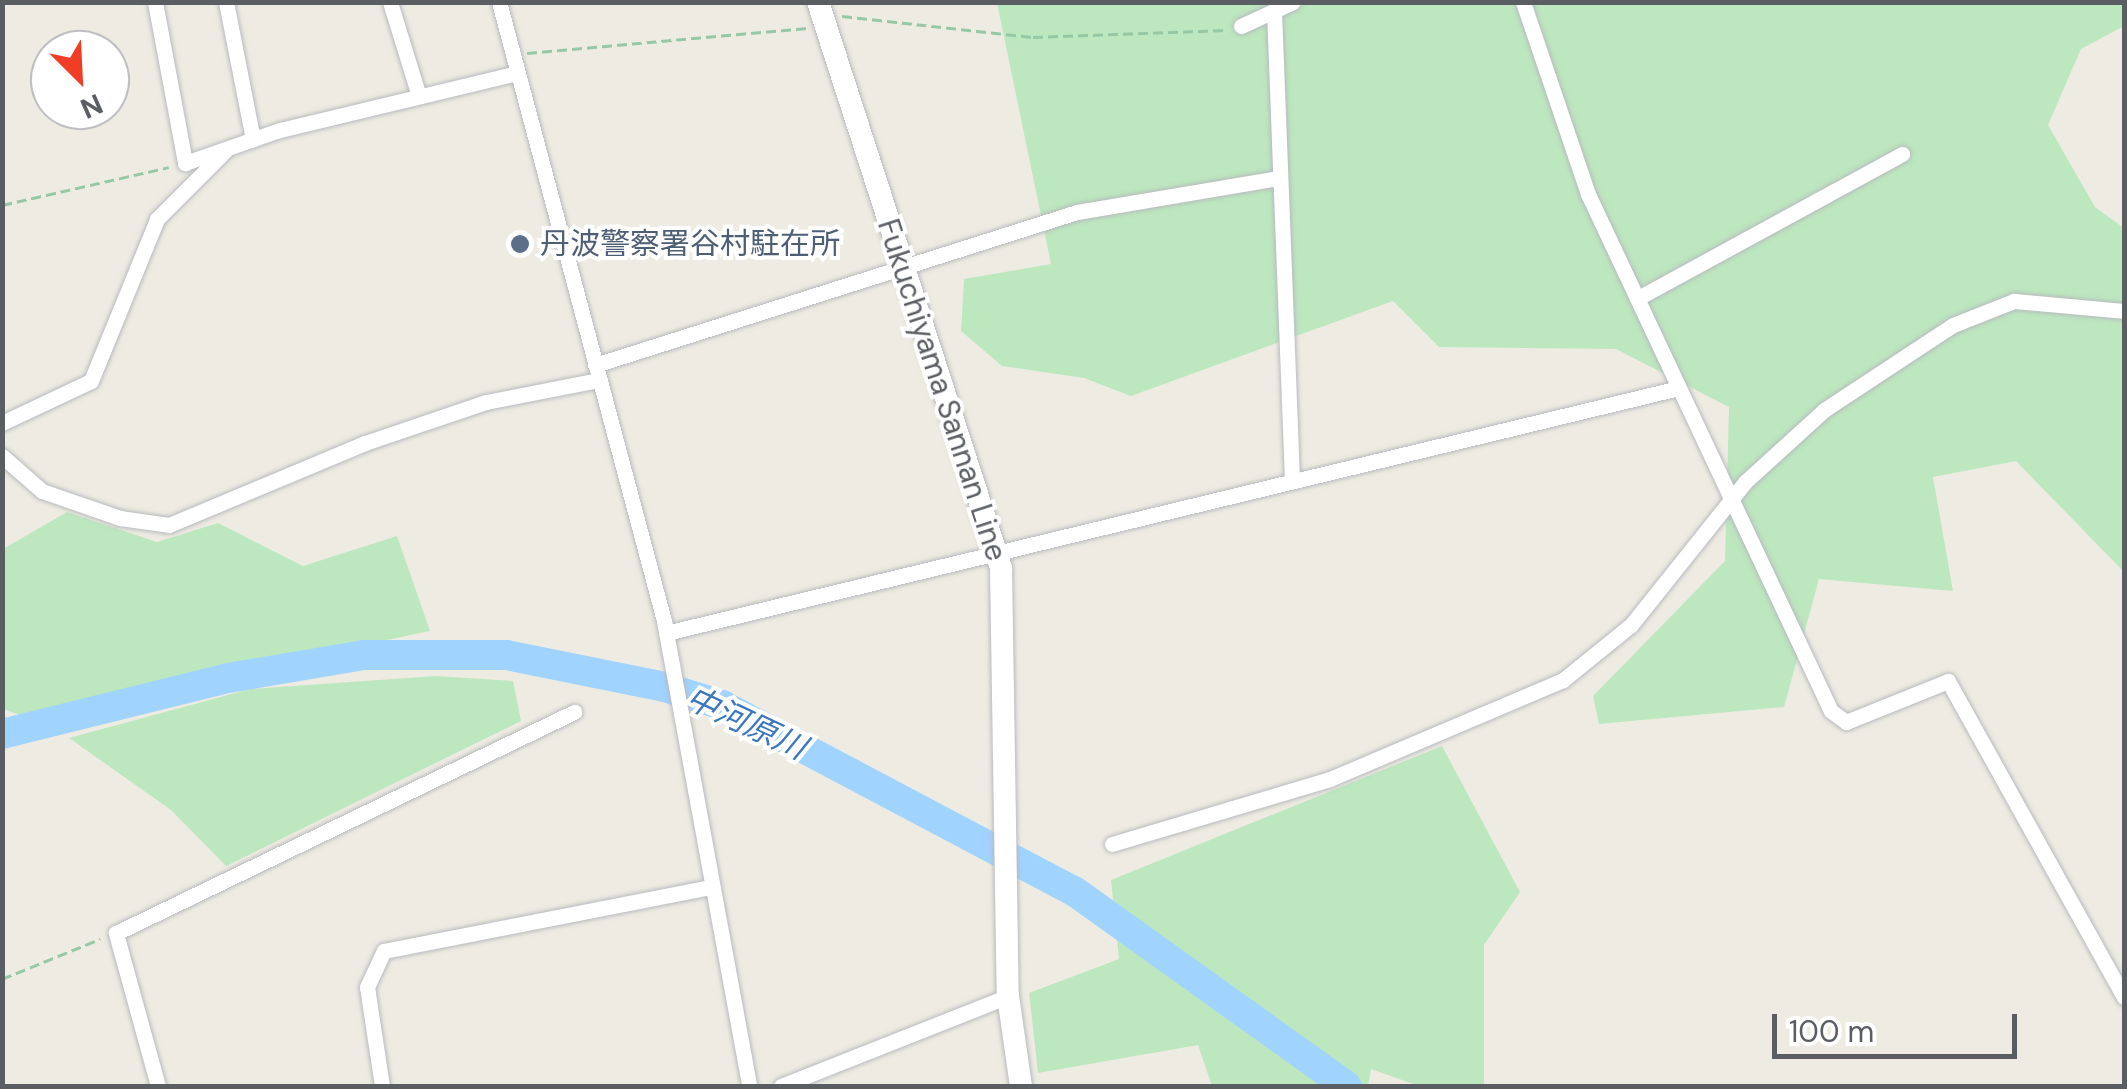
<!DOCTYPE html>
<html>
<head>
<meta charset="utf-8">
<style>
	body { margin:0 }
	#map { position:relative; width:2127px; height:1089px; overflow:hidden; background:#eeece2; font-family:"DM Sans","Noto Sans JP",sans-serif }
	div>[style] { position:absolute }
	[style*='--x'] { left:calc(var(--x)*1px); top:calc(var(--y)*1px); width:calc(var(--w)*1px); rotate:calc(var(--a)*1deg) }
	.green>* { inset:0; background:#bde7bf }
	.river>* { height:30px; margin:-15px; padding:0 15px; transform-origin:15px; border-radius:15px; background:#a1d3ff }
	.path>* { height:2.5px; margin-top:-1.25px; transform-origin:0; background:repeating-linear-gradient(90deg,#96c8a6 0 10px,transparent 0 15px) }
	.roads { filter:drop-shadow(0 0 2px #b7babf) drop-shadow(0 0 2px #b7babf) }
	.minor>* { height:15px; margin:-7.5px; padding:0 7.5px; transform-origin:7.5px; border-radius:7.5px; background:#fff }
	.secondary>* { height:22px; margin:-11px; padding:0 11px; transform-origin:11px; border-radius:11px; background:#fff }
	.dots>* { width:28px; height:28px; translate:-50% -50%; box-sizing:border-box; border:5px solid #fff; border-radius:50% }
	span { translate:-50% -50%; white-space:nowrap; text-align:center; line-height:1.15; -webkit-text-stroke:8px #fff; paint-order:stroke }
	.service-label { font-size:30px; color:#4e5e75 }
	.left { translate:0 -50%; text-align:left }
	.street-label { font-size:30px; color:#5a5e63 }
	.water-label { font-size:32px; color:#3d77be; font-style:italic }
	.frame { position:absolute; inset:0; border:5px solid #5a5e63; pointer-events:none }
	.north { position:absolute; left:30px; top:30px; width:100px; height:100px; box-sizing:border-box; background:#fff; border:2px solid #bdbfc1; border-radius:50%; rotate:156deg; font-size:28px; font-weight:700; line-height:40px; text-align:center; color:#5a5e63 }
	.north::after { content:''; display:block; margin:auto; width:35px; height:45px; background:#ef3d26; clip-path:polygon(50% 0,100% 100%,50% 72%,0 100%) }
	.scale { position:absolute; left:1772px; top:1014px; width:245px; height:45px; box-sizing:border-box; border:5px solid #5a5e63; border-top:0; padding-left:12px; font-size:30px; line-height:35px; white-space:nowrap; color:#5a5e63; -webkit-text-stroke:8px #fff; paint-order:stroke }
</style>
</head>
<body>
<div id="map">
	<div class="green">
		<i style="clip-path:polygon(997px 3px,2124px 3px,2124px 26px,2081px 49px,2048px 125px,2095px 207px,2124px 228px,2124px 572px,2016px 461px,1933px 477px,1953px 591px,1819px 579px,1784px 707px,1599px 724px,1593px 696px,1725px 561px,1729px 407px,1616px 349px,1439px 347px,1393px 301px,1131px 396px,1084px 378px,1002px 366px,961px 331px,964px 279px,1051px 264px)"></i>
		<i style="clip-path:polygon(67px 512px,157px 542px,218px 523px,303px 566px,397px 536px,430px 631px,23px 716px,3px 709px,3px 549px)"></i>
		<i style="clip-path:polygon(436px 676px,513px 681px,521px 721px,226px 866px,171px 810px,69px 738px,250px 689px)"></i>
		<i style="clip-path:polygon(1442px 746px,1520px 892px,1484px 945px,1484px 1086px,1419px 1086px,1371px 1069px,1368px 1086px,1212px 1086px,1198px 1045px,1038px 1073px,1029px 993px,1119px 959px,1111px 880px)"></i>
	</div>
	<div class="river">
		<i style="--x:2;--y:734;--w:233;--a:-13.9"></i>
		<i style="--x:228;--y:678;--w:138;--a:-9.6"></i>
		<i style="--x:364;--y:655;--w:142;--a:0"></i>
		<i style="--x:506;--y:655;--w:161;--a:11.4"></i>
		<i style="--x:664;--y:687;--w:61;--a:17.2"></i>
		<i style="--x:722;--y:705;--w:398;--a:27.9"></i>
		<i style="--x:1074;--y:891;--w:335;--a:35.6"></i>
	</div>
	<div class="path">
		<i style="--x:842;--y:16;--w:192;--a:6.3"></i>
		<i style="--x:1033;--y:37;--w:194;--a:-2.1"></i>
		<i style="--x:527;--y:53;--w:282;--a:-5.1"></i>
		<i style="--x:2;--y:205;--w:171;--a:-12.8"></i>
		<i style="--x:2;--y:979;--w:106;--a:-22.2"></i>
	</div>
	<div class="roads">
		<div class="minor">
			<i style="--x:155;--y:2;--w:164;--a:79.4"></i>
			<i style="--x:185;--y:163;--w:101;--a:-19.2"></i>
			<i style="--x:280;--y:130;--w:244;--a:-13.5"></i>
			<i style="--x:226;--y:2;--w:140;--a:78.9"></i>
			<i style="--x:390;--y:2;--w:98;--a:72.9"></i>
			<i style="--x:499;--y:2;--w:641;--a:75.07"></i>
			<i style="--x:664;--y:621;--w:473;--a:79.6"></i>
			<i style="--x:1523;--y:2;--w:203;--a:71.3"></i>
			<i style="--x:1588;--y:194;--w:571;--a:64.83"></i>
			<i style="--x:1831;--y:711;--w:19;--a:36"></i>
			<i style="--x:1846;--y:722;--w:110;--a:-21.9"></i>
			<i style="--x:1948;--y:681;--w:362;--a:60.9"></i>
			<i style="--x:1274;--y:11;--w:466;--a:87.8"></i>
			<i style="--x:1241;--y:26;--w:57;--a:-24.8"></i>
			<i style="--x:1638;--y:298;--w:301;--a:-28.6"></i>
			<i style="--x:595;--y:365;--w:506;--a:-17.61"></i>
			<i style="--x:1077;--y:212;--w:205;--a:-9.6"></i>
			<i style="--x:2;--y:423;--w:98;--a:-25.3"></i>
			<i style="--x:91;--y:381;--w:175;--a:-67.8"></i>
			<i style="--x:157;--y:219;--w:96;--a:-45"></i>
			<i style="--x:2;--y:456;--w:53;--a:41.2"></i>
			<i style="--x:42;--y:491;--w:83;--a:19.1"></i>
			<i style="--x:120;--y:518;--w:49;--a:8.1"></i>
			<i style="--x:169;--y:525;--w:212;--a:-22.7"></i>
			<i style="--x:365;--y:443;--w:128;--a:-18.7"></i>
			<i style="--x:486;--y:402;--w:114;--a:-11.1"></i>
			<i style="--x:666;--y:633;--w:1042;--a:-13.6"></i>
			<i style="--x:1112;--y:844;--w:227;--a:-16.6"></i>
			<i style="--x:1330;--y:779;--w:253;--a:-23"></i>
			<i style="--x:1563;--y:680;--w:87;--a:-39"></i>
			<i style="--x:1631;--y:625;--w:183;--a:-51.4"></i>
			<i style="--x:1745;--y:482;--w:107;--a:-42.3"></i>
			<i style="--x:1824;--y:410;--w:154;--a:-33.4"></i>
			<i style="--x:1953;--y:325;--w:66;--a:-21.5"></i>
			<i style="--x:2014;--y:301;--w:110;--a:5.2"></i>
			<i style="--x:158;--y:1086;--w:159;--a:-105.4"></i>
			<i style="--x:116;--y:933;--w:509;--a:-25.76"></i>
			<i style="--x:382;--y:1086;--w:100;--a:-98.6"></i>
			<i style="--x:367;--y:987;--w:40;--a:-65"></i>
			<i style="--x:384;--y:951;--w:331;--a:-11.1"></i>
			<i style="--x:781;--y:1086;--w:244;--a:-21.6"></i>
		</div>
		<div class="secondary">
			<i style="--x:818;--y:2;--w:595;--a:72.08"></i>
			<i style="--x:1001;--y:568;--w:428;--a:89.1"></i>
			<i style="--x:1008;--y:996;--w:91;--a:81.8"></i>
		</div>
	</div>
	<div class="dots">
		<i style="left:520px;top:244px;background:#5c6f8a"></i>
	</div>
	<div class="service-label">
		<span class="left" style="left:540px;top:244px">丹波警察署谷村駐在所</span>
	</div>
	<div class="street-label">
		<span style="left:942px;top:390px;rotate:72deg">Fukuchiyama Sannan Line</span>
	</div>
	<div class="water-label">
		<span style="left:746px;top:723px;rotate:25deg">中河原川</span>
	</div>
	<div class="frame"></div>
	<div class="north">N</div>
	<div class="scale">100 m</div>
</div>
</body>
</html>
